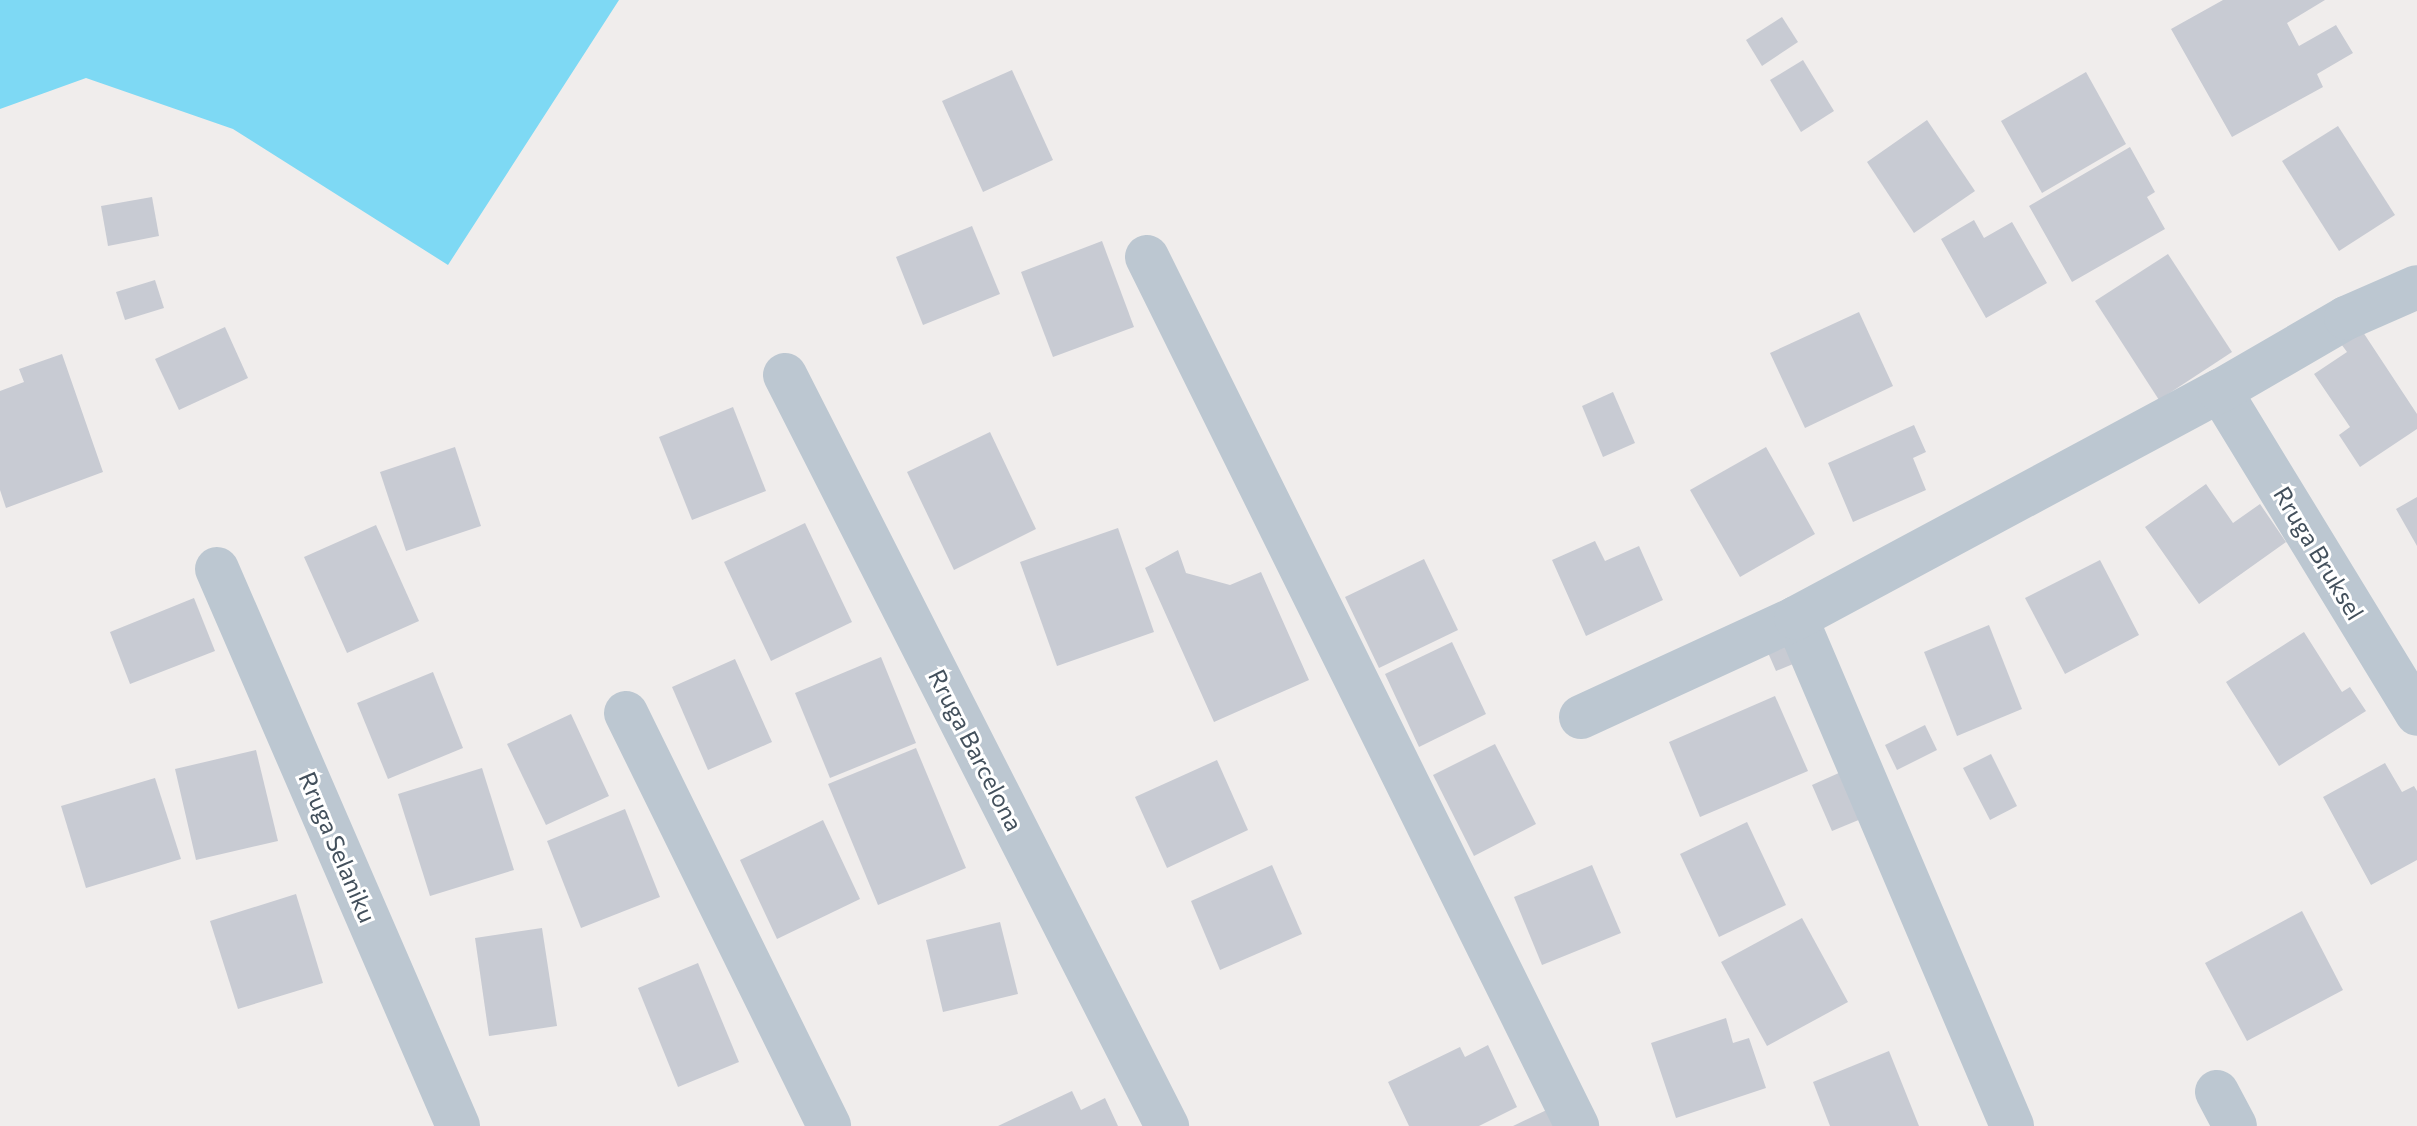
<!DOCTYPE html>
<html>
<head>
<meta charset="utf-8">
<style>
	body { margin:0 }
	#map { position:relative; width:2417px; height:1126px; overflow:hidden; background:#f0edec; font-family:Commissioner,sans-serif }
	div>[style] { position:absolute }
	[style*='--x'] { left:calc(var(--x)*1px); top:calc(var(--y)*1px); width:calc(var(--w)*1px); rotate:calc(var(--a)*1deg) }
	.water>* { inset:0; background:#7ed9f4 }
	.building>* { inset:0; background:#c8cbd3 }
	.minor>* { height:44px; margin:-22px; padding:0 22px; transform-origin:22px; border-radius:22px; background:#bcc7d1 }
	span { translate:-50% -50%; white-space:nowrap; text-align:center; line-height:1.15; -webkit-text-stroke:6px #fff; paint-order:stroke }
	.street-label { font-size:24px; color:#43505c }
</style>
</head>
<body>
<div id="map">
	<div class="water">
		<i style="clip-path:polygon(0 0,619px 0,448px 265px,233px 129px,86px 78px,0 109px)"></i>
	</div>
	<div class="building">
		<i style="clip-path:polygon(2223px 0,2325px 0,2287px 23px,2299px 46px,2336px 25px,2353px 53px,2317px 74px,2323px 87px,2232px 137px,2171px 29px)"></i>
		<i style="clip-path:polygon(1782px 17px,1798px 42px,1762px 66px,1746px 40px)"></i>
		<i style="clip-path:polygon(1803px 60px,1834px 111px,1801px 132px,1770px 80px)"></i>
		<i style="clip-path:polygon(1012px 70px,1053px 160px,983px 192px,942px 101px)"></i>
		<i style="clip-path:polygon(2086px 72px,2126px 144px,2042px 193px,2001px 121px)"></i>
		<i style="clip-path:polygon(1927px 120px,1975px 191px,1914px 233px,1867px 162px)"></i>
		<i style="clip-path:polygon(2338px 126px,2395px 215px,2339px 251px,2282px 161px)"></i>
		<i style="clip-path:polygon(2130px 147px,2155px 192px,2147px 197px,2165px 229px,2072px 282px,2029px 206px)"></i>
		<i style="clip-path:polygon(152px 197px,159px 236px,108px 246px,101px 206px)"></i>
		<i style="clip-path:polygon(1974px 220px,1984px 238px,2012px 222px,2047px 283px,1986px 318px,1941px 239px)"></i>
		<i style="clip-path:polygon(972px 226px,1000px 294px,923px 325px,896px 257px)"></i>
		<i style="clip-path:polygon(1102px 241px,1134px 327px,1053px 357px,1021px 272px)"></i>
		<i style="clip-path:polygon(2168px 254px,2232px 352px,2159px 400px,2095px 301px)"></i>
		<i style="clip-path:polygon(155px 280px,164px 308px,125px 320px,116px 292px)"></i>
		<i style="clip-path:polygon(1859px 312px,1893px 386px,1805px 428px,1770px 353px)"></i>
		<i style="clip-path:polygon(2357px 323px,2417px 414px,2417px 429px,2360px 467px,2339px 435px,2350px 427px,2314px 374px,2347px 352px,2336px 337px)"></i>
		<i style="clip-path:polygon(225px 327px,248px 378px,179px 410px,155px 359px)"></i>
		<i style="clip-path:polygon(62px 354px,103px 472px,6px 508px,0 490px,0 391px,24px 382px,19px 369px)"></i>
		<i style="clip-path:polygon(1613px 392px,1635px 443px,1603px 457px,1582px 406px)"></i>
		<i style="clip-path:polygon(733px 407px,766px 491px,692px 520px,659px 437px)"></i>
		<i style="clip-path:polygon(1914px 425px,1926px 452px,1913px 458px,1926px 490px,1853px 522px,1828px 463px)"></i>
		<i style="clip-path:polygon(990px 432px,1036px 529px,954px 570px,907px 472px)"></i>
		<i style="clip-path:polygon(455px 447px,481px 526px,406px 551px,380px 472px)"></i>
		<i style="clip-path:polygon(1766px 447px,1815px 534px,1740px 577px,1690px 490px)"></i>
		<i style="clip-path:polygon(2206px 484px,2233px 523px,2260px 504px,2286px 542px,2199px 604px,2145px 527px)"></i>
		<i style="clip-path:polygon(2417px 497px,2417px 546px,2396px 509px)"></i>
		<i style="clip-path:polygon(805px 523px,852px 622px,771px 661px,724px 562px)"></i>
		<i style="clip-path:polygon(376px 525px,419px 621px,347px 653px,304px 557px)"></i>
		<i style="clip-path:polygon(1118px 528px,1154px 632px,1057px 666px,1020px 562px)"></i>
		<i style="clip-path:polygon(1595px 541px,1605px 561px,1639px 546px,1663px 600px,1586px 636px,1552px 560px)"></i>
		<i style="clip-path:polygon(1178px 550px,1186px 573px,1230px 585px,1261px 572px,1309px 680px,1214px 722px,1145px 568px)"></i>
		<i style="clip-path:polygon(1424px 559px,1458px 630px,1379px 668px,1345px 597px)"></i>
		<i style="clip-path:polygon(2100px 560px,2139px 635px,2065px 674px,2025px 598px)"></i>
		<i style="clip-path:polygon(194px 598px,215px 651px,130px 684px,110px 632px)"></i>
		<i style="clip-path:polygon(1989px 625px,2022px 709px,1957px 736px,1924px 652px)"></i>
		<i style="clip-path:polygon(1785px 630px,1798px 662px,1776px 671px,1762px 639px)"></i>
		<i style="clip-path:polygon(2304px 632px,2342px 692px,2350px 687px,2366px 711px,2279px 766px,2226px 682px)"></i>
		<i style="clip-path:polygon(1452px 642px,1486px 714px,1419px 747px,1385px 674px)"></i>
		<i style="clip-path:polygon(881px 657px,916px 743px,830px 778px,795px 693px)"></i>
		<i style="clip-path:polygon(735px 659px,772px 742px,708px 770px,672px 687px)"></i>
		<i style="clip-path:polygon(433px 672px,463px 748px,388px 779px,357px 703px)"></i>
		<i style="clip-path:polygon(1775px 696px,1808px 771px,1700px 817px,1669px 742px)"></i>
		<i style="clip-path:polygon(571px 714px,609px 796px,546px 825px,507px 744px)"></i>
		<i style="clip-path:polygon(1925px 725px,1937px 750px,1897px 770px,1885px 745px)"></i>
		<i style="clip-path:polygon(1495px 744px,1536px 824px,1474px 856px,1433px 775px)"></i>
		<i style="clip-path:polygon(916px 748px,966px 868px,878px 905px,828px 784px)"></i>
		<i style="clip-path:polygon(256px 750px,278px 841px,196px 860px,175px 769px)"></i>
		<i style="clip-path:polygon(1991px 754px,2017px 806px,1990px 820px,1963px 768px)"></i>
		<i style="clip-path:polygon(1217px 760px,1248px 830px,1167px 868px,1135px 797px)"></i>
		<i style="clip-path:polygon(2385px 763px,2402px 792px,2414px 786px,2417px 791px,2417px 860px,2371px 885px,2323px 797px)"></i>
		<i style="clip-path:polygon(482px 768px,514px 870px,430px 896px,398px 794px)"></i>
		<i style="clip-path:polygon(1841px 772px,1861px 819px,1832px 831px,1812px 785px)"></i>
		<i style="clip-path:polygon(155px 778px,181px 859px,86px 888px,61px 806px)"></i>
		<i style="clip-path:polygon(625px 809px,660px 897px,581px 928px,547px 841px)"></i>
		<i style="clip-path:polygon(823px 820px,860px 899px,777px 939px,740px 860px)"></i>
		<i style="clip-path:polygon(1747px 822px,1786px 905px,1719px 937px,1680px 854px)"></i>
		<i style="clip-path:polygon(1272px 865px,1302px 934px,1220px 970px,1191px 901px)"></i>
		<i style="clip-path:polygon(1592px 865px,1621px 933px,1542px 965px,1514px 897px)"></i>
		<i style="clip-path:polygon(296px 894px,323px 983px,238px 1009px,210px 921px)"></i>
		<i style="clip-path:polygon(2302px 911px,2343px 990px,2247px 1041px,2205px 963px)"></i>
		<i style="clip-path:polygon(1802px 918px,1848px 1002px,1767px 1046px,1721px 962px)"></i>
		<i style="clip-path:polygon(1000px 922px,1018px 994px,943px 1012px,926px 940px)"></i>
		<i style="clip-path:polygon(542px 928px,557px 1026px,489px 1036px,475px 938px)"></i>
		<i style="clip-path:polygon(698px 963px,739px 1062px,678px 1087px,638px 988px)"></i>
		<i style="clip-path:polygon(1726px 1018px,1733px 1043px,1749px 1038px,1766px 1088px,1676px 1118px,1651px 1043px)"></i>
		<i style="clip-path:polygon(1488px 1045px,1517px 1107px,1479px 1126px,1409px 1126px,1388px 1082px,1460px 1047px,1465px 1057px)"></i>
		<i style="clip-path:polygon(1889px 1051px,1919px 1126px,1830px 1126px,1813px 1082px)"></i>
		<i style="clip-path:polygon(1072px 1091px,1081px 1110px,1105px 1098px,1118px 1126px,998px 1126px)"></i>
		<i style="clip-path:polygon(1553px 1107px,1562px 1126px,1513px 1126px)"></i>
	</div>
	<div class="minor">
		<i style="--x:1147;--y:257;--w:970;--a:63.67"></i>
		<i style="--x:785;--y:375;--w:843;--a:63.04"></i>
		<i style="--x:2220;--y:391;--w:378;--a:58.6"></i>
		<i style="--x:217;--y:569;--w:607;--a:66.6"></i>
		<i style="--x:1796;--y:618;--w:552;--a:66.96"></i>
		<i style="--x:626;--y:713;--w:460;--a:63.8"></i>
		<i style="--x:1581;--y:717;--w:237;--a:-24.7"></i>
		<i style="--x:1796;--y:618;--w:481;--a:-28.2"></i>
		<i style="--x:2220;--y:391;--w:146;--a:-30.1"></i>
		<i style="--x:2346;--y:318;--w:77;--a:-23.6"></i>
		<i style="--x:2217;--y:1092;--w:38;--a:62"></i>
	</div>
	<div class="street-label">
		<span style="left:2319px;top:553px;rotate:59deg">Rruga Bruksel</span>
		<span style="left:976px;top:750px;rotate:63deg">Rruga Barcelona</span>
		<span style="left:338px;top:847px;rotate:67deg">Rruga Selaniku</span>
	</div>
</div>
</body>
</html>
